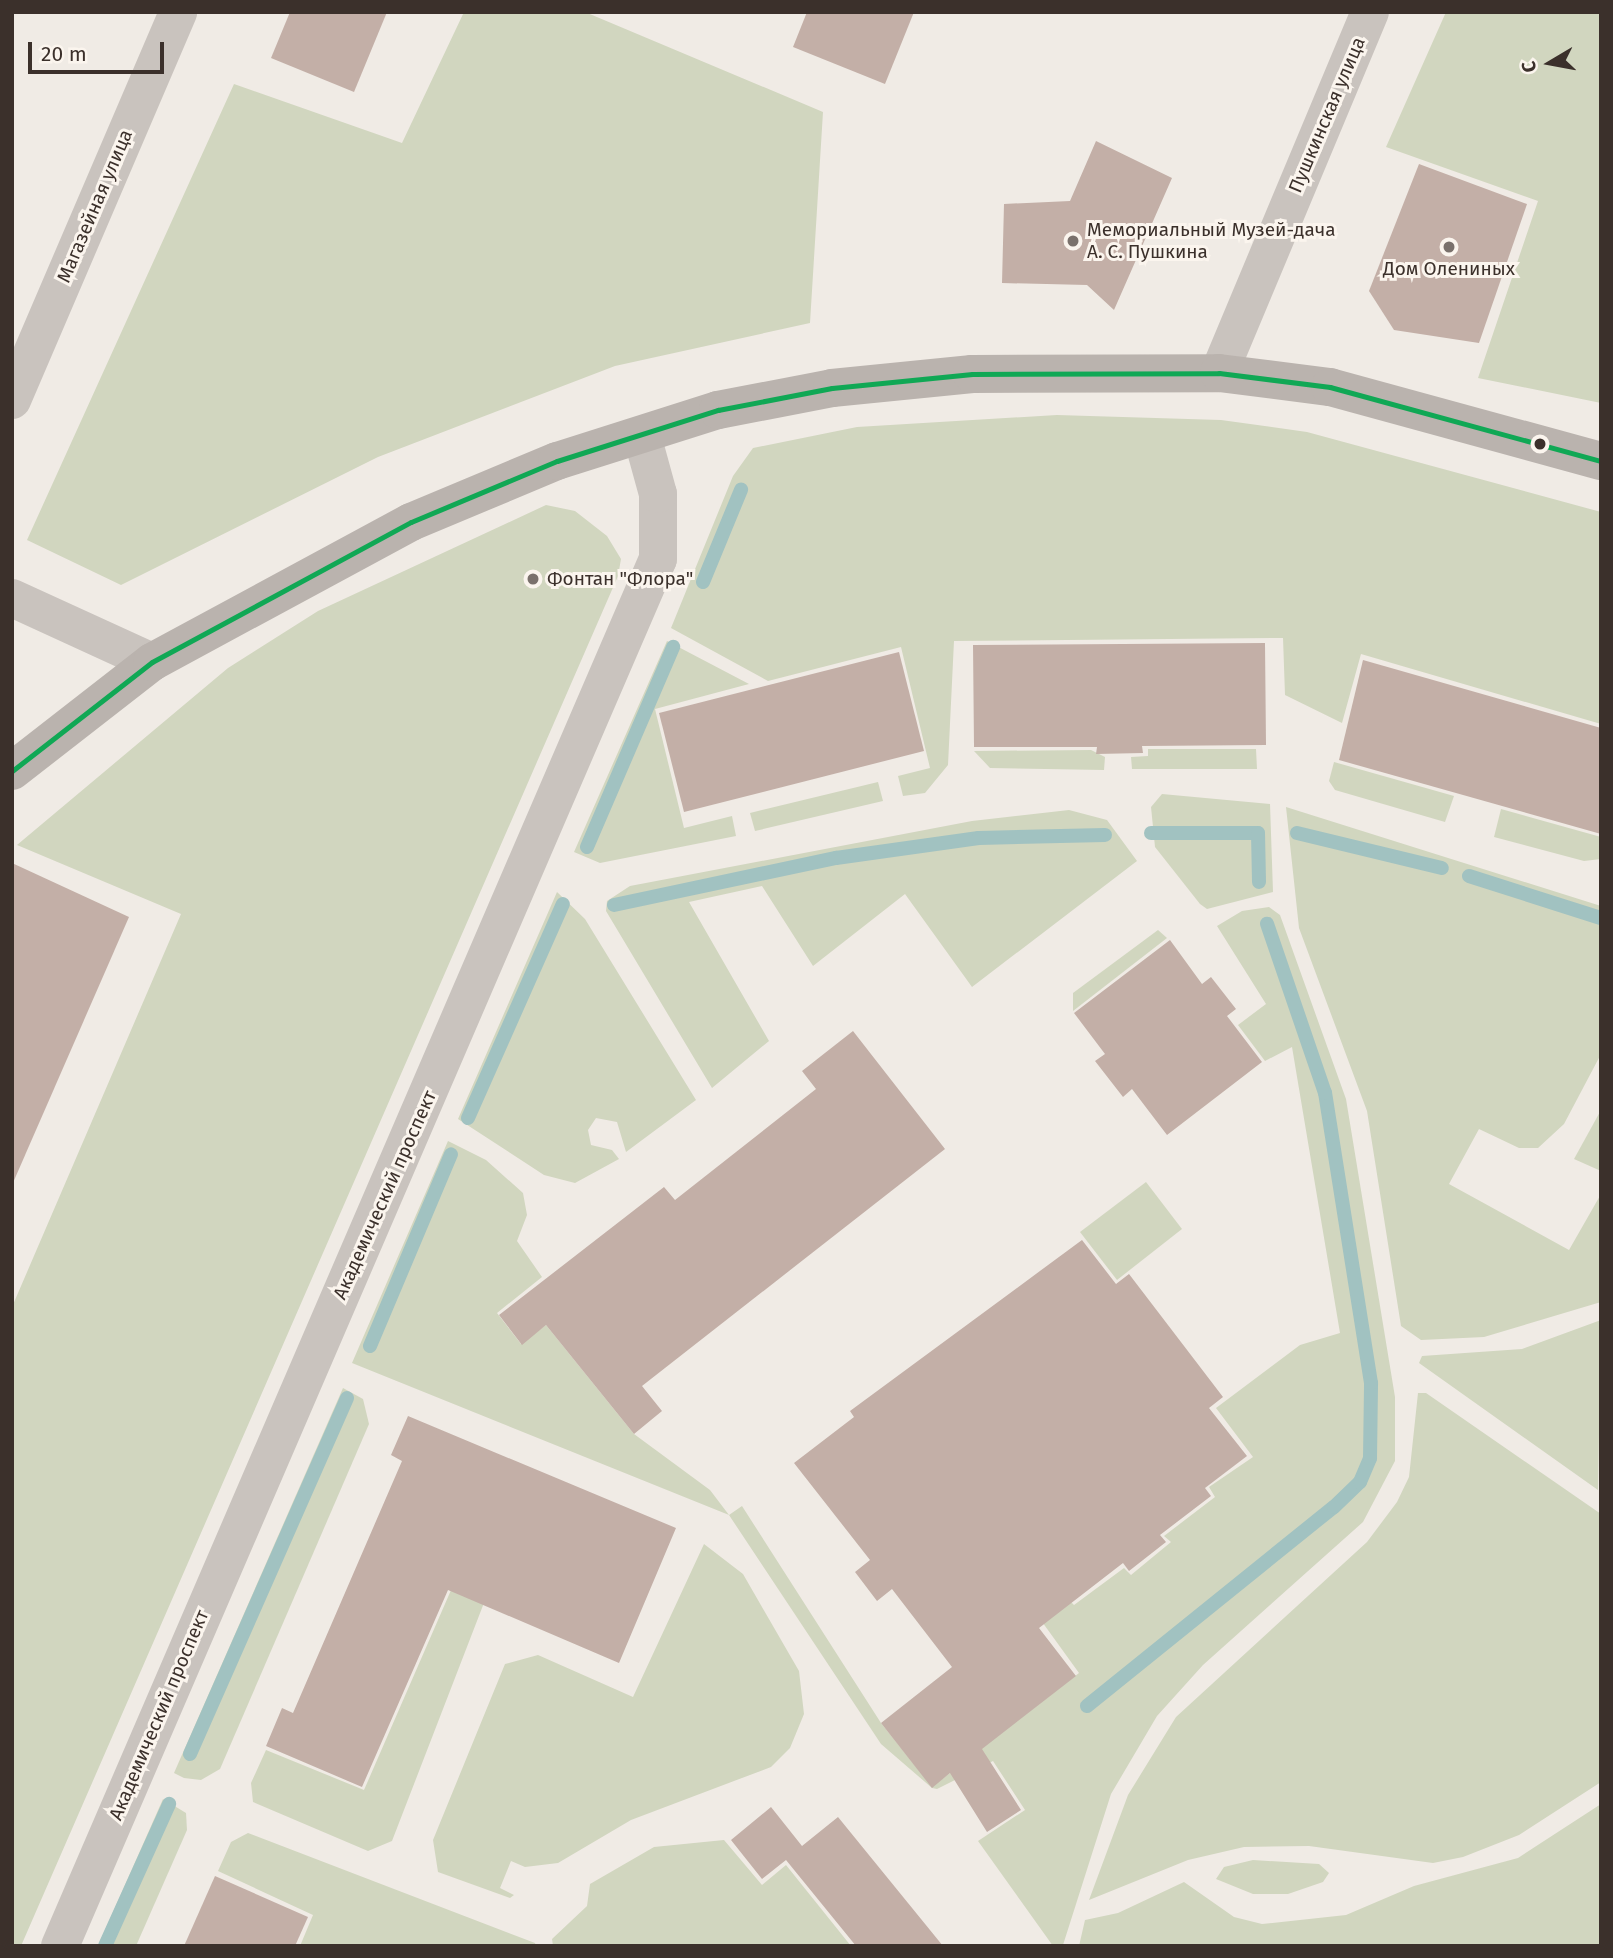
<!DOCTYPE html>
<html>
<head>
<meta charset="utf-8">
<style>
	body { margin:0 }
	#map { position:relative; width:1613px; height:1958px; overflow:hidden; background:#f0ebe5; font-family:"Fira Sans",sans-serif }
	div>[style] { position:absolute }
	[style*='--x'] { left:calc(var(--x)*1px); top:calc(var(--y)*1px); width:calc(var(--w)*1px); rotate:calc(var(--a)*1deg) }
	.green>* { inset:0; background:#d1d6bf }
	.stream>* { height:14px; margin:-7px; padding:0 7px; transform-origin:7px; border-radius:7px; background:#a1c2c1 }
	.building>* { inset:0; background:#c3afa7 }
	.minor>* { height:38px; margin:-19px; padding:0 19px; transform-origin:19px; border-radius:19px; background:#c9c3be }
	.secondary>* { height:38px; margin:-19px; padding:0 19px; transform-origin:19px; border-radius:19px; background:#bab3ae }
	.bus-1>* { height:5px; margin:-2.5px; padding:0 2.5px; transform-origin:2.5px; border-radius:2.5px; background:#10a855 }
	.dots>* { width:19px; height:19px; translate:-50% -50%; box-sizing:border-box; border:4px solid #fbf5ee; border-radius:50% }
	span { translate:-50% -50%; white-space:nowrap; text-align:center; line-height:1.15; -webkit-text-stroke:6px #fbf5ee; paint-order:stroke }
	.street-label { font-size:19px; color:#3b302b }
	.poi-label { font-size:19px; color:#3b302b }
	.left { translate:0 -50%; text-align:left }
	.frame { position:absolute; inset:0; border:14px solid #3b302b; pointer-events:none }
	.north { position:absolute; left:1515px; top:28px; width:70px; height:70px; -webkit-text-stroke:5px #fbf5ee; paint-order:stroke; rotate:260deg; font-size:19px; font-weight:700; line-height:28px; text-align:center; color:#3b302b }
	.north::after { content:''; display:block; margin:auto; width:24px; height:32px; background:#3b302b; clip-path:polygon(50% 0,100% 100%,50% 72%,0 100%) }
	.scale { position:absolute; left:28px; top:42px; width:136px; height:32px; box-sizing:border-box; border:4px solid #3b302b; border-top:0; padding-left:9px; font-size:21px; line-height:24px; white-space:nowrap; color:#3b302b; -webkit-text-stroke:5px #fbf5ee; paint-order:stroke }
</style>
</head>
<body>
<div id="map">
	<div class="green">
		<i style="clip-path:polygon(464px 12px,585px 12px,823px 112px,810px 323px,615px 366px,378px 457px,121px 585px,27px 540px,234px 84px,402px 143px)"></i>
		<i style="clip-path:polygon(1446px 12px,1601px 12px,1601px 403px,1478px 378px,1538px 201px,1386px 147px)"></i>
		<i style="clip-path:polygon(1057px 415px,1221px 420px,1307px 432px,1601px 512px,1601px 724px,1361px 654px,1342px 723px,1285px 695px,1283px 638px,954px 641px,948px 765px,925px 793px,903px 796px,898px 776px,930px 768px,901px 647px,768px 681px,671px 628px,733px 476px,753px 448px,857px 427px)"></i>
		<i style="clip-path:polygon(546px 505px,575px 511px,607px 536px,621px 559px,618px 576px,21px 1946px,12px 1946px,12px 1307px,181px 914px,17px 845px,228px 668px,318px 611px)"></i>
		<i style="clip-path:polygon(667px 641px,749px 684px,655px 709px,684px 828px,732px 816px,736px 836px,600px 863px,574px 852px)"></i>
		<i style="clip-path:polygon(1148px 749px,1256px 749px,1257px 769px,1132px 769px,1131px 757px,1148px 756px)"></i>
		<i style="clip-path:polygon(1091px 750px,1105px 757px,1104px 770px,990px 768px,974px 751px)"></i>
		<i style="clip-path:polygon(1334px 762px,1454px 796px,1445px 822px,1335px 790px,1329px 781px)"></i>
		<i style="clip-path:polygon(878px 782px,883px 801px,755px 831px,750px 813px)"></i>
		<i style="clip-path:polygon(1162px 794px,1270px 804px,1273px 892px,1207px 909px,1200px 904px,1155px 847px,1151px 807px)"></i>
		<i style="clip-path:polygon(1286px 807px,1601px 906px,1601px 1054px,1564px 1124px,1538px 1148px,1519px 1148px,1479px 1129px,1449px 1184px,1569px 1250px,1601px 1194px,1601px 1302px,1484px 1337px,1421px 1340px,1401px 1326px,1367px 1111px,1299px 928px)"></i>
		<i style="clip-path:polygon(1501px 809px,1601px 837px,1601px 859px,1584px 861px,1494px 837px)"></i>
		<i style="clip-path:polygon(1069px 810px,1107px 820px,1137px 861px,972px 987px,905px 894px,813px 966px,762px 886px,689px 902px,769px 1041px,712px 1088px,606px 911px,607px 901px,630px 886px,972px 821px)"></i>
		<i style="clip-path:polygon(557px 892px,585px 919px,696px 1100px,626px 1152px,617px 1122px,596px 1118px,588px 1130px,591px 1145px,612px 1150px,619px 1159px,575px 1183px,544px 1175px,458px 1119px)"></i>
		<i style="clip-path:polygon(1269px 907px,1280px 915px,1346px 1099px,1395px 1397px,1395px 1461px,1363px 1522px,1203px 1665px,1157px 1716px,1111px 1794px,1063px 1945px,1053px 1946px,978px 1841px,1025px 1810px,993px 1761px,937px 1789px,932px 1788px,881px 1744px,729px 1515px,352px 1363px,448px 1141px,486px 1160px,523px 1193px,527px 1215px,517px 1241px,542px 1277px,497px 1313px,521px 1344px,546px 1325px,634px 1434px,710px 1490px,729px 1515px,742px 1506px,881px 1723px,932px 1787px,1079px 1673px,1040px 1619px,1067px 1598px,1074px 1605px,1124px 1568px,1131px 1575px,1171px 1542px,1164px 1536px,1215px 1497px,1209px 1487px,1253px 1457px,1216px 1408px,1300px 1345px,1340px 1333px,1292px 1047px,1265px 1061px,1238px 1025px,1266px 1004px,1217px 926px,1242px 911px)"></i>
		<i style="clip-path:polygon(1158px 930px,1167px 938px,1073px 1011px,1073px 993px)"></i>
		<i style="clip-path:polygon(1601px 1110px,1601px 1171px,1574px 1159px)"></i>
		<i style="clip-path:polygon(1146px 1182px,1182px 1229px,1117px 1280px,1080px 1232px)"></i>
		<i style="clip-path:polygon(1601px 1320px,1598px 1490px,1419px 1363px,1422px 1356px,1522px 1349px)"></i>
		<i style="clip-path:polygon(343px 1388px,363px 1399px,369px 1424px,220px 1769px,201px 1780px,184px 1778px,174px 1773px)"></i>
		<i style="clip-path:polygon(1418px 1393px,1426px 1393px,1601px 1514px,1601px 1782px,1519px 1835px,1463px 1857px,1433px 1863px,1309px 1846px,1244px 1847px,1188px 1860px,1089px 1900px,1128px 1795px,1176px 1717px,1367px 1542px,1397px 1502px,1409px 1477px)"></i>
		<i style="clip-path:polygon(475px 1535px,499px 1564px,392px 1841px,368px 1851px,253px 1802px,251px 1783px,266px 1750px,364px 1790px)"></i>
		<i style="clip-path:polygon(704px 1544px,743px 1574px,799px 1671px,804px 1714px,790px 1748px,771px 1767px,631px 1820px,558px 1863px,525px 1867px,511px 1861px,500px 1888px,514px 1895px,510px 1898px,438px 1872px,433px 1840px,505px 1664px,538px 1655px,633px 1697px)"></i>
		<i style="clip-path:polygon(163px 1799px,186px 1813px,187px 1830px,136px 1946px,98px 1946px)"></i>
		<i style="clip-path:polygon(1601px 1804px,1601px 1946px,1079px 1946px,1085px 1920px,1118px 1913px,1184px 1882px,1234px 1917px,1262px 1924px,1346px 1915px,1414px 1886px,1518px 1858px)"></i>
		<i style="clip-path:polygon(248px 1833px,535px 1943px,536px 1946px,300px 1946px,313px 1915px,218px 1871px,231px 1842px)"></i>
		<i style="clip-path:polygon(724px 1840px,762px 1885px,786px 1865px,851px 1946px,553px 1946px,552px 1939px,587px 1906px,590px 1884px,654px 1847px)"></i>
		<i style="clip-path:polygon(1253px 1860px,1319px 1864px,1329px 1873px,1323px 1882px,1288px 1894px,1253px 1894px,1216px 1879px,1224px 1867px)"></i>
	</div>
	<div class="stream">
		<i style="--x:703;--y:582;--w:100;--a:-67.6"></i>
		<i style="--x:1151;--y:833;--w:107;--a:0"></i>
		<i style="--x:1258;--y:833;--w:49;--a:88.8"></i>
		<i style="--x:1297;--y:833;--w:149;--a:13.6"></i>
		<i style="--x:587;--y:847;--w:218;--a:-66.7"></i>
		<i style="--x:1469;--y:876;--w:139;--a:17.7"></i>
		<i style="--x:614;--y:905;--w:227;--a:-12"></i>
		<i style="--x:836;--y:858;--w:144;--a:-8"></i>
		<i style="--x:979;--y:838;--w:126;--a:-1.4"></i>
		<i style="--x:468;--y:1118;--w:234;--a:-66.1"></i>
		<i style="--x:370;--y:1346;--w:208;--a:-67.1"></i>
		<i style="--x:1087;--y:1706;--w:317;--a:-38.9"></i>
		<i style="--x:1334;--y:1507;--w:36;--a:-44"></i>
		<i style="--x:1360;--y:1482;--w:26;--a:-67"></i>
		<i style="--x:1370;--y:1458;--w:75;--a:-89.2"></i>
		<i style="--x:1371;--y:1383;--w:294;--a:-99"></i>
		<i style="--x:1325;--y:1093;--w:179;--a:-108.9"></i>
		<i style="--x:190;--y:1754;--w:389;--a:-66.2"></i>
		<i style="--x:105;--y:1946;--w:156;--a:-65.7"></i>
	</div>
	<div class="building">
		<i style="clip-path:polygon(290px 12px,387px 12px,354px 92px,271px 58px)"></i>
		<i style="clip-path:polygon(807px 12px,914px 12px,885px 84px,793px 47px)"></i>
		<i style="clip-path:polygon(1096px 141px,1172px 178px,1114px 310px,1087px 285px,1002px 283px,1004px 204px,1070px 201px)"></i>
		<i style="clip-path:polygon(1419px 164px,1527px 204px,1479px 343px,1394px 330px,1369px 291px)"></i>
		<i style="clip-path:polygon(1265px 643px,1266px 745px,1142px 746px,1143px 753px,1096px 754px,1097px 747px,974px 747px,973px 645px)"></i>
		<i style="clip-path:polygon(899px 652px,924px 751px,684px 812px,659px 713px)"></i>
		<i style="clip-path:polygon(1363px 660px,1601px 728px,1601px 834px,1339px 760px)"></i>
		<i style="clip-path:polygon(12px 863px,129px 917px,12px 1185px)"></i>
		<i style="clip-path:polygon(1170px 940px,1202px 984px,1211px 977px,1236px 1009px,1227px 1016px,1262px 1062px,1167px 1135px,1132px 1089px,1123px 1097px,1095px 1061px,1105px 1054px,1074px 1013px)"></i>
		<i style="clip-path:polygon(853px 1031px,945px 1149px,642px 1386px,662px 1411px,634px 1434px,546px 1325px,522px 1345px,499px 1315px,664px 1187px,675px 1200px,816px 1089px,802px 1071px)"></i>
		<i style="clip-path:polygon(1082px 1240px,1116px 1284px,1129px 1274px,1223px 1397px,1209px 1408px,1247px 1456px,1205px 1488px,1211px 1496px,1160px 1535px,1166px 1542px,1129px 1571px,1123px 1563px,1039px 1628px,1076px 1676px,982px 1749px,1021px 1810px,987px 1832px,950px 1773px,932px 1788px,881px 1723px,952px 1667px,892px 1589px,877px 1601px,855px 1572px,870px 1560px,794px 1463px,854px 1417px,850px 1411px)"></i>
		<i style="clip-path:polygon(408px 1416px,676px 1528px,619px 1663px,448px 1590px,362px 1787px,266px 1746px,282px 1708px,293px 1713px,402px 1461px,391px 1455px)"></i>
		<i style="clip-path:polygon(771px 1807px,802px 1846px,838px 1817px,943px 1946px,856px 1946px,786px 1860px,762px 1879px,731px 1840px)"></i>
		<i style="clip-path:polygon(215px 1876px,308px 1917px,295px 1946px,184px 1946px)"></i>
	</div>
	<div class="minor">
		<i style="--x:1219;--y:373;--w:391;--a:-67.3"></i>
		<i style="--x:12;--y:400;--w:422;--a:-66.8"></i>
		<i style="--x:12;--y:598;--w:154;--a:24.6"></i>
		<i style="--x:60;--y:1946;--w:1510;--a:-66.68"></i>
		<i style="--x:658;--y:559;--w:65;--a:-90"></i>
		<i style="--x:658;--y:494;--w:60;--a:-105.4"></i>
	</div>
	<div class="secondary">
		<i style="--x:12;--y:771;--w:177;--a:-37.9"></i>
		<i style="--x:152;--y:662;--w:294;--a:-28.4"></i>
		<i style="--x:411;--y:522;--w:158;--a:-22.7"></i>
		<i style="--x:557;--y:461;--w:169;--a:-17.6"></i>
		<i style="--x:718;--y:410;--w:116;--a:-10.9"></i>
		<i style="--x:832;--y:388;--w:141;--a:-5.7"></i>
		<i style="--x:972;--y:374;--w:247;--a:-0.2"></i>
		<i style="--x:1219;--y:373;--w:112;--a:7.2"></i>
		<i style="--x:1330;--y:387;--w:281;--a:15.3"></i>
	</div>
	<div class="bus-1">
		<i style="--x:12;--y:771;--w:177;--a:-37.9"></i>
		<i style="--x:152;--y:662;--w:294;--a:-28.4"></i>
		<i style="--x:411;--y:522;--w:158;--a:-22.7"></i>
		<i style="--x:557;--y:461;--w:169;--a:-17.6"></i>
		<i style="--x:718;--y:410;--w:116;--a:-10.9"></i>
		<i style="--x:832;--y:388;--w:141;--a:-5.7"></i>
		<i style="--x:972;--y:374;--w:247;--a:-0.2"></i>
		<i style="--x:1219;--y:373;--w:112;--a:7.2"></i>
		<i style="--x:1330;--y:387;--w:281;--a:15.3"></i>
	</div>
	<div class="dots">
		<i style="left:1073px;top:241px;background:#7a716c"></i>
		<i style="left:1449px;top:247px;background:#7a716c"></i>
		<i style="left:1540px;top:444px;background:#3b302b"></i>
		<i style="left:533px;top:579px;background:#7a716c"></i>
	</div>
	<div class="street-label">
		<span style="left:1327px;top:115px;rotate:-67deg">Пушкинская улица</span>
		<span style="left:95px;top:206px;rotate:-67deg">Магазейная улица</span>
		<span style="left:385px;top:1195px;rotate:-66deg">Академический проспект</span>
		<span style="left:159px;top:1715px;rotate:-67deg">Академический проспект</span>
	</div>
	<div class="poi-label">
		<span class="left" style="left:1087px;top:241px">Мемориальный Музей-дача<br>А. С. Пушкина</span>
		<span style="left:1449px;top:269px">Дом Олениных</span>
		<span class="left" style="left:547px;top:579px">Фонтан "Флора"</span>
	</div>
	<div class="frame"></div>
	<div class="north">С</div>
	<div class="scale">20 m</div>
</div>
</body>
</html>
